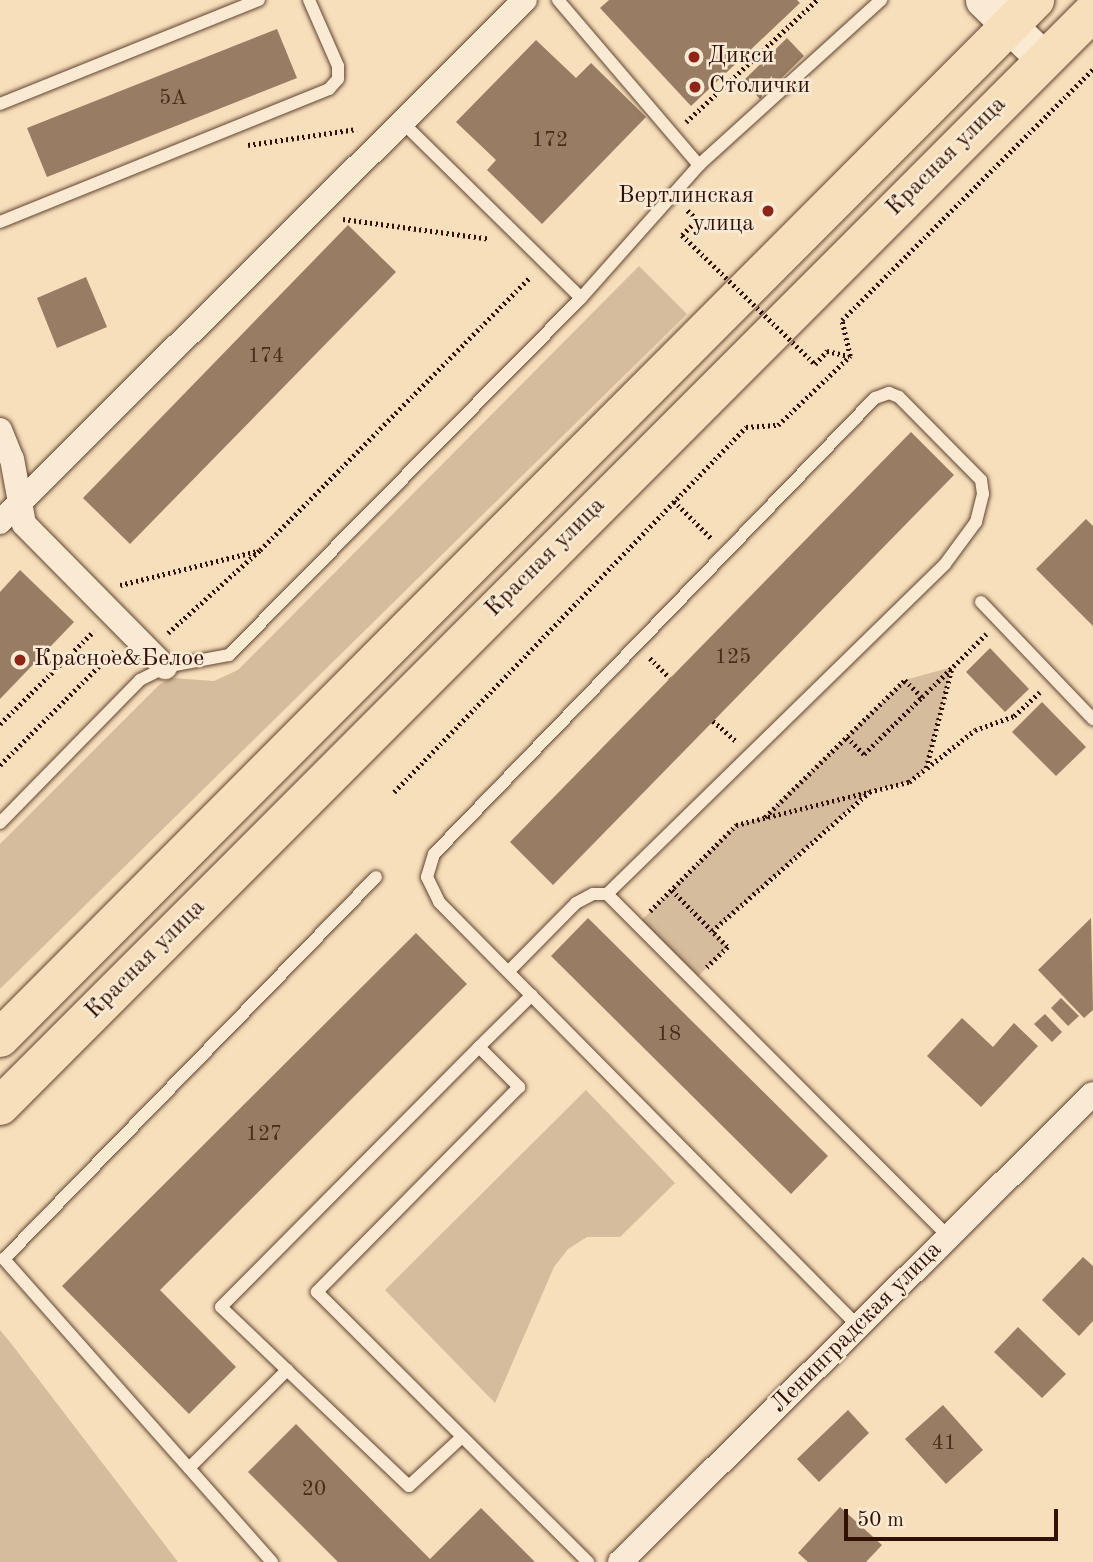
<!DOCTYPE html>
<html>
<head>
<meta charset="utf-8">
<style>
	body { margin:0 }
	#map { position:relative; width:1093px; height:1562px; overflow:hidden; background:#f7dfbb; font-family:"Old Standard TT",serif }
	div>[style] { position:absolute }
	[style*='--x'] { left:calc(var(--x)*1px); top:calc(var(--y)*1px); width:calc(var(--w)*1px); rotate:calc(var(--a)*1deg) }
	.green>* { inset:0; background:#d5bc9c }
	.building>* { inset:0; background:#987c63 }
	.path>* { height:4.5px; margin-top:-2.25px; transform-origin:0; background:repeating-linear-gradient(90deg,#311103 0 2px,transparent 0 5.5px) }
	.roads { filter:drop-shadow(0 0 2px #624431) drop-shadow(0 0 2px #624431) }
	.lane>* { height:12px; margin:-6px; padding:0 6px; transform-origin:6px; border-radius:6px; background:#faead3 }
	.street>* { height:24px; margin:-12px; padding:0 12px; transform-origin:12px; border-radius:12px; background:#faead3 }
	.secondary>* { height:35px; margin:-17.5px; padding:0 17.5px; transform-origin:17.5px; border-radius:17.5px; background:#faead3 }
	.highway>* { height:38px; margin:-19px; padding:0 19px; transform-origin:19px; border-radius:19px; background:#f7dfbb }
	.path-bridge>* { height:4.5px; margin-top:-2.25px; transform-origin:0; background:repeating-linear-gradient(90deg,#311103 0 2px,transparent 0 5.5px) }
	.dots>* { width:19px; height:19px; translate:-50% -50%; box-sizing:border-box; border:4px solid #faead3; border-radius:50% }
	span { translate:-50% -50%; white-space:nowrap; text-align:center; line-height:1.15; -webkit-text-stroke:5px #faead3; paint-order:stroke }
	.number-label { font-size:21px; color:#4b2c1b }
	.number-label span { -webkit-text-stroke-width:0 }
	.poi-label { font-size:24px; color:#311103 }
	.left { translate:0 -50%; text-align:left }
	.right { translate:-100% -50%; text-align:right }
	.street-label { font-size:24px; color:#311103 }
	.scale { position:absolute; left:844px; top:1509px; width:214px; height:32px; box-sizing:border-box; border:4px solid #311103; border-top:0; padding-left:9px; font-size:21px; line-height:24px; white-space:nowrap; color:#311103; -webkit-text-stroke:5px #faead3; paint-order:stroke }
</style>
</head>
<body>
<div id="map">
	<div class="green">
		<i style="clip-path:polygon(639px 266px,687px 314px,0 989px,0 844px,159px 685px,172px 678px,214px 681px,238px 670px)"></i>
		<i style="clip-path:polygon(952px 667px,926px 768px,909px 782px,869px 791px,713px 931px,728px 947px,693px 981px,637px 925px,736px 825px,764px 817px,905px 680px)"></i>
		<i style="clip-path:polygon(586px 1090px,675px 1183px,620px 1237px,587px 1237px,568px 1249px,554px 1267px,495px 1403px,385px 1290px)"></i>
		<i style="clip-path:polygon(0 1330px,13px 1346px,178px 1562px,0 1562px)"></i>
	</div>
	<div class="building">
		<i style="clip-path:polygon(609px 0,797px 0,800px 3px,691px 106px,600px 8px)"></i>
		<i style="clip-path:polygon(277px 29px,297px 78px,47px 177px,27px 128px)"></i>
		<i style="clip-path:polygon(787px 38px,804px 56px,760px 99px,743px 81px)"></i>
		<i style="clip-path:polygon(536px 40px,576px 78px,591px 63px,646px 117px,542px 224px,487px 170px,496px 160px,456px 122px)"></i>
		<i style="clip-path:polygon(348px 225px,396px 272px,130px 544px,83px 498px)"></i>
		<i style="clip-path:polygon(86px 277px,107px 327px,57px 348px,37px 298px)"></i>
		<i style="clip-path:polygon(911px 432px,954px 475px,553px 885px,510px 842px)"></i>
		<i style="clip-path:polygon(1086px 519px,1093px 526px,1093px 626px,1036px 569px)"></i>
		<i style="clip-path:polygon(20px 570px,74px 622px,0 699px,0 592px)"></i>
		<i style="clip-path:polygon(990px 648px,1029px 689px,1005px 712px,966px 672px)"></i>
		<i style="clip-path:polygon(1042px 702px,1086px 747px,1056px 776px,1012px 732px)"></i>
		<i style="clip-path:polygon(588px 918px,828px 1156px,791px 1194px,551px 956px)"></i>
		<i style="clip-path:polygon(1091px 918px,1093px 1010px,1084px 1018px,1038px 970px)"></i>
		<i style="clip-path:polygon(416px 933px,467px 984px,160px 1290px,236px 1367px,189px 1414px,62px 1286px)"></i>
		<i style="clip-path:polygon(1061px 998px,1079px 1016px,1068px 1026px,1051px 1008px)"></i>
		<i style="clip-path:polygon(1045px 1014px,1062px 1032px,1052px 1042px,1034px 1024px)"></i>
		<i style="clip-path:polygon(962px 1018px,993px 1047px,1014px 1023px,1038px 1046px,981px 1107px,927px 1056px)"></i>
		<i style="clip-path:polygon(1083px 1257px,1093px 1266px,1093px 1321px,1079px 1336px,1042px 1300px)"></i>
		<i style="clip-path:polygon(1018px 1327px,1066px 1374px,1042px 1398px,994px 1352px)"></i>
		<i style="clip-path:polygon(943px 1405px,983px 1450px,946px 1484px,905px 1439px)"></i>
		<i style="clip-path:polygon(848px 1410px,869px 1433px,819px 1482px,797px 1459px)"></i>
		<i style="clip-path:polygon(296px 1424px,430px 1559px,481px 1508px,535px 1562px,338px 1562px,248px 1472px)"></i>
		<i style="clip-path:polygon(840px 1507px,882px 1545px,866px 1562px,808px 1562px,798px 1553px)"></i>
	</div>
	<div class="path">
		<i style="--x:686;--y:122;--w:179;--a:-43"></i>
		<i style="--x:248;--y:145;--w:110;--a:-8.4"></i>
		<i style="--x:343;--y:219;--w:148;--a:7.7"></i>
		<i style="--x:682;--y:235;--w:21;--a:-45"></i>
		<i style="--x:697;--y:220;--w:16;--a:-137"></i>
		<i style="--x:850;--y:356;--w:37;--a:-103"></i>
		<i style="--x:842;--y:320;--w:355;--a:-45"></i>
		<i style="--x:815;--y:364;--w:18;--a:-47"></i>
		<i style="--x:827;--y:351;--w:23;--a:13"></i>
		<i style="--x:674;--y:501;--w:55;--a:45"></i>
		<i style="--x:120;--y:585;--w:141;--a:-13.9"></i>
		<i style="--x:168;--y:633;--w:124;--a:-42.1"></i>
		<i style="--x:260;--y:550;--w:385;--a:-45.3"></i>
		<i style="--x:650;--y:658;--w:28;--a:45"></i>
		<i style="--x:713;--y:721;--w:30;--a:41"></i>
		<i style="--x:0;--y:724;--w:132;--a:-44.7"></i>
		<i style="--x:847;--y:737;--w:24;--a:45"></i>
		<i style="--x:864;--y:754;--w:81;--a:-44.5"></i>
		<i style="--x:0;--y:765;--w:161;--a:-45"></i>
		<i style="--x:927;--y:768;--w:61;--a:-38.4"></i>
		<i style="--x:975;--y:730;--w:41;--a:-19.7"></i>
		<i style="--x:1014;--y:716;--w:35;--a:-43"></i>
		<i style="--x:394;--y:792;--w:507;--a:-46.04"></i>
		<i style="--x:746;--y:427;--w:32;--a:-4"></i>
		<i style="--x:778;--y:425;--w:100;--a:-43.8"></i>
		<i style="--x:765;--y:817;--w:196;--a:-44.4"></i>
		<i style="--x:905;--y:680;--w:24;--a:45"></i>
		<i style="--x:922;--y:697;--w:90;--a:-44.5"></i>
		<i style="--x:672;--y:890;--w:80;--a:45.5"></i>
		<i style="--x:728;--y:947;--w:30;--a:136"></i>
		<i style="--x:650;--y:911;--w:122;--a:-45"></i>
		<i style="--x:736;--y:825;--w:178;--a:-14"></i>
		<i style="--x:909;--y:782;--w:22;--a:-39"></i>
		<i style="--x:926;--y:768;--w:104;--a:-75.6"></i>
		<i style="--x:712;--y:931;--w:210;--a:-41.5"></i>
	</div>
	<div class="roads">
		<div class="lane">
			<i style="--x:558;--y:0;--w:217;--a:49.5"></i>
			<i style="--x:0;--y:104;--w:279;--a:-21.9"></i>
			<i style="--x:402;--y:122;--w:251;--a:44.5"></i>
			<i style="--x:0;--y:222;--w:355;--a:-22"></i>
			<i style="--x:329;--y:89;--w:13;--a:-48"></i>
			<i style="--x:338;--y:79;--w:13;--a:-90"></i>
			<i style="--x:338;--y:66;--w:72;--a:-113.7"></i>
			<i style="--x:981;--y:602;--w:162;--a:46.3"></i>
			<i style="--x:0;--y:823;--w:200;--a:-45.6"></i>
			<i style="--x:140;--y:680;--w:28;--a:-27"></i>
			<i style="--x:165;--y:667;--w:65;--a:-10.6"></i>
			<i style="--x:229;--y:655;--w:501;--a:-45.4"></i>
			<i style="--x:581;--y:298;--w:178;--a:-48.4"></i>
			<i style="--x:699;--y:165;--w:246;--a:-42.2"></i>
			<i style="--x:607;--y:894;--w:484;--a:45.1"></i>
			<i style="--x:509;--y:971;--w:95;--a:-45.4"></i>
			<i style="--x:576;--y:903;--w:19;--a:-28"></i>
			<i style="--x:593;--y:894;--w:14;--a:0"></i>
			<i style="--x:607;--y:894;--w:472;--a:-44.3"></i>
			<i style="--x:945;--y:564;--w:52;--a:-53.6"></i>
			<i style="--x:976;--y:522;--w:29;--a:-76"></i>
			<i style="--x:983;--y:494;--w:14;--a:-98"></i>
			<i style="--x:981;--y:480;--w:117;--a:-134.7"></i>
			<i style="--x:899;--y:397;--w:11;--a:-158"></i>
			<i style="--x:889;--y:393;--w:15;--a:160"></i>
			<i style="--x:875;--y:398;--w:634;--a:134.04"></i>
			<i style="--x:434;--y:854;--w:24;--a:107"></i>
			<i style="--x:427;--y:877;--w:28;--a:64"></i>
			<i style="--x:439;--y:902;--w:596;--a:45.34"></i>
			<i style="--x:479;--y:1047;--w:74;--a:-44.5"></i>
			<i style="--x:287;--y:1370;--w:168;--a:43.6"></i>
			<i style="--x:409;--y:1486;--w:72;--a:-42.8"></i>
			<i style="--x:189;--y:1468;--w:139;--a:-45"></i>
			<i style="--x:287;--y:1370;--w:91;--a:-136.3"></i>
			<i style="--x:221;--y:1307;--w:366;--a:-45.2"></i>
			<i style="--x:479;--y:1047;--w:57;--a:45"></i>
			<i style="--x:519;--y:1087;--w:288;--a:134.6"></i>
			<i style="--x:317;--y:1292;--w:383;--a:44.9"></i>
			<i style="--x:272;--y:1562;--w:405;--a:-131.5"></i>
			<i style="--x:4;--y:1259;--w:533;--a:-45.76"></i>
		</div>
		<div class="street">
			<i style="--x:0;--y:430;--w:31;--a:68"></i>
			<i style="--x:12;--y:459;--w:66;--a:79.5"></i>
			<i style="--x:24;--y:524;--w:201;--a:45.4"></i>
			<i style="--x:0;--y:522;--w:740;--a:-44.84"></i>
			<i style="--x:620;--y:1562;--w:665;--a:-44.7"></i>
		</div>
		<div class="secondary">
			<i style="--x:983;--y:0;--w:86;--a:44.1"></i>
		</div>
		<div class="highway">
			<i style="--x:0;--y:1038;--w:1466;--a:-45.08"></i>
			<i style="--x:0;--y:1106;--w:1546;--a:-45.03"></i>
		</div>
	</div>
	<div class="path-bridge">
		<i style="--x:682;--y:235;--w:185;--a:44.1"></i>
	</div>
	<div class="dots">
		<i style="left:694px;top:57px;background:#8f2418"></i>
		<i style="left:695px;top:87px;background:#8f2418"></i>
		<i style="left:768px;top:211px;background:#8f2418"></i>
		<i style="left:20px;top:660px;background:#8f2418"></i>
	</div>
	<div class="number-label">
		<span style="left:173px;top:99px">5А</span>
		<span style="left:550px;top:141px">172</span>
		<span style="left:266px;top:357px">174</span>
		<span style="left:733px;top:658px">125</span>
		<span style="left:669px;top:1035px">18</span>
		<span style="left:264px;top:1135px">127</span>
		<span style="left:944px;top:1444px">41</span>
		<span style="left:314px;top:1490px">20</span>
	</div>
	<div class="poi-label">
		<span class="left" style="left:708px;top:57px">Дикси</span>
		<span class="left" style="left:709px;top:87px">Столички</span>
		<span class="right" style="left:754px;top:211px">Вертлинская<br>улица</span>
		<span class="left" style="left:34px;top:660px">Красное&amp;Белое</span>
	</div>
	<div class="street-label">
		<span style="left:947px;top:157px;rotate:-45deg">Красная улица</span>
		<span style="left:546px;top:558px;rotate:-45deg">Красная улица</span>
		<span style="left:146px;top:960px;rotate:-45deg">Красная улица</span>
		<span style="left:857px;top:1328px;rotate:-45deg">Ленинградская улица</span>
	</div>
	<div class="scale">50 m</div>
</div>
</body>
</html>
